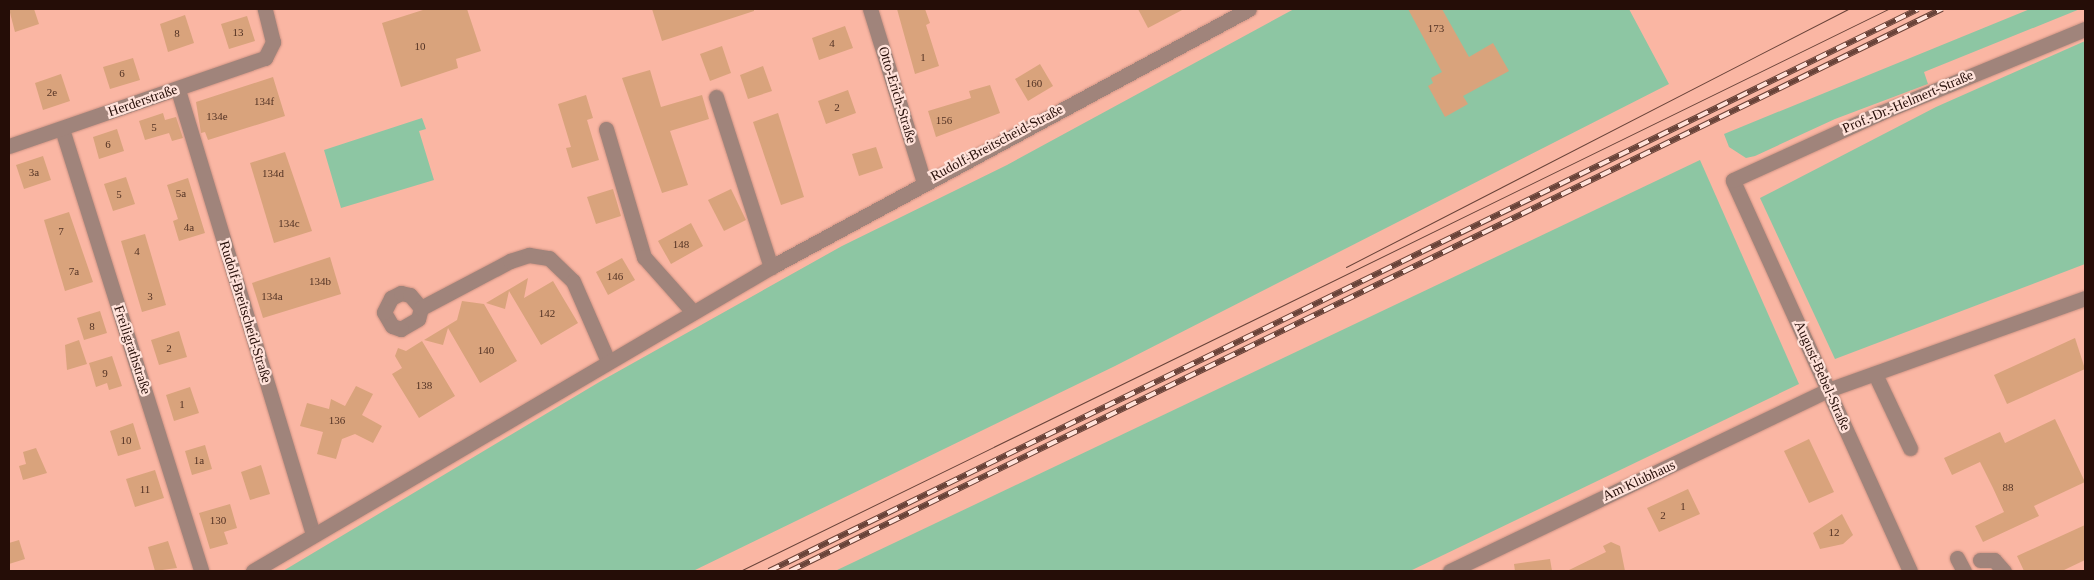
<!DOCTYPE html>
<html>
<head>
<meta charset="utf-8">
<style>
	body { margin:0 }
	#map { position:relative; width:2094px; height:580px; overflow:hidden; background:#fab6a3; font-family:"Times New Roman",serif }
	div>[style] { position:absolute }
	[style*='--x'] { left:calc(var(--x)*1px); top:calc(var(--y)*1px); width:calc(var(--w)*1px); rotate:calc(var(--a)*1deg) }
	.green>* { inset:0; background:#8dc6a3 }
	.building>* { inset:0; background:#d9a37c }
	.roads { filter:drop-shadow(0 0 1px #cf9484) drop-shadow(0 0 1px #cf9484) }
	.minor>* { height:15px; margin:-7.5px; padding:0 7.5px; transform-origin:7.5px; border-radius:7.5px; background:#a0847b }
	.tram>* { height:1px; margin:-0.5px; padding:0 0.5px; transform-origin:0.5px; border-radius:0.5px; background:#694339 }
	.rail>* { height:5.5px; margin-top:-2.75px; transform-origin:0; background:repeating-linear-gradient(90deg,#ffe2da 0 11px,#694339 0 22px); box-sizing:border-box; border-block:1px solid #694339 }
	span { translate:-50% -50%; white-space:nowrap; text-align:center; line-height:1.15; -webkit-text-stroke:4.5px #ffe2da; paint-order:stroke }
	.number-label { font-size:11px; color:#523224 }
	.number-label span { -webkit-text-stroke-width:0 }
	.street-label { font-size:14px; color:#250d07 }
	.frame { position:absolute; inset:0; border:10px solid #250d07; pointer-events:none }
</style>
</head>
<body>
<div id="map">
	<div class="green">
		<i style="clip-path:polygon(1294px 9px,1629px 9px,1669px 84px,1115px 366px,693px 571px,283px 571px,601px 381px,842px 246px,1007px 165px)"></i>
		<i style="clip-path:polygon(2030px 9px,2080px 9px,1924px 72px,1928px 84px,1835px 119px,1755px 156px,1746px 158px,1729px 147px,1724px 134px)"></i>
		<i style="clip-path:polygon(2085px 41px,2085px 264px,1835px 359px,1760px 198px,1936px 107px)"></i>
		<i style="clip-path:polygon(422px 118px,426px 129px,419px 131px,434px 180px,341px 208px,324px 150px)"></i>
		<i style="clip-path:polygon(1700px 160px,1799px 384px,1410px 571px,835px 571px)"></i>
	</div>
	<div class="building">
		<i style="clip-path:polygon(9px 9px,34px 9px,39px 24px,15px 32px)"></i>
		<i style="clip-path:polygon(426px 9px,467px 9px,481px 51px,456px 59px,458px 68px,401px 87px,382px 23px)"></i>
		<i style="clip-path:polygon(652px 9px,754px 9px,754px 11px,662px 41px)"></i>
		<i style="clip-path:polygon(897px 9px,925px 9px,930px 23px,926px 25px,939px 66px,915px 74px)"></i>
		<i style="clip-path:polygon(1138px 9px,1184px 9px,1148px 28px)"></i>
		<i style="clip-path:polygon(1408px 9px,1442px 9px,1469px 57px,1493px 43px,1509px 71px,1463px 96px,1468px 104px,1445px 117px,1428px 86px,1433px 83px,1431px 78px,1442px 72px)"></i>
		<i style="clip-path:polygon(185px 15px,194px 43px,168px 52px,160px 24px)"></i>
		<i style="clip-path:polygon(247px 16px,255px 41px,229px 49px,221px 24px)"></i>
		<i style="clip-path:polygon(845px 26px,853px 48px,819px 60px,812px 38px)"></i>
		<i style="clip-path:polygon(722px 46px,731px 73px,710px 81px,700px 54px)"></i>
		<i style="clip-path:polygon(133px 58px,140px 80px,110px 89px,103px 67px)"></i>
		<i style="clip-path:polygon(1040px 64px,1053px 86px,1028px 101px,1015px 79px)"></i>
		<i style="clip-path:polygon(763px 66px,772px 91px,748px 99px,740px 75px)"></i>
		<i style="clip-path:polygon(650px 70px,661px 107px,702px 95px,709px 119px,670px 131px,688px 185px,662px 193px,622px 78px)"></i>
		<i style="clip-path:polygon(61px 74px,70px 101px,43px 110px,35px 83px)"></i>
		<i style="clip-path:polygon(273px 77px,285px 116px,208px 140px,205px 132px,201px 133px,196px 102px)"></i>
		<i style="clip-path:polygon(990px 85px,1000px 113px,936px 137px,928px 111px,971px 98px,969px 91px)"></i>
		<i style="clip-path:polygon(848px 90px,856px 113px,826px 124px,818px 101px)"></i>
		<i style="clip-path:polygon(586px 95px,593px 118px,587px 120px,599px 160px,572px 168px,566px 148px,571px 147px,558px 104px)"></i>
		<i style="clip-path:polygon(163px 113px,165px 120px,176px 117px,183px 138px,172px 141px,169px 133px,145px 140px,139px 121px)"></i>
		<i style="clip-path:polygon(778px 113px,804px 197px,781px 205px,753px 122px)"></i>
		<i style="clip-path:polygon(117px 129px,124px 151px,99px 159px,93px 137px)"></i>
		<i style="clip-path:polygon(876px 147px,883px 168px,859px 176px,852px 154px)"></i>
		<i style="clip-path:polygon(285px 152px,312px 231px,274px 243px,250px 163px)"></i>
		<i style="clip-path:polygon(43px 156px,51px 180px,24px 189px,16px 165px)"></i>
		<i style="clip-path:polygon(126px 177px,135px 204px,113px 211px,104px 184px)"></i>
		<i style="clip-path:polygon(188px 178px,205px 233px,179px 241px,173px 221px,178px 219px,167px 185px)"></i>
		<i style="clip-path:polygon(613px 189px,621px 216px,596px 224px,587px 197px)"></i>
		<i style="clip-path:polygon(731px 189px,746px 220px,724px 231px,708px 200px)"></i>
		<i style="clip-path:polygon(69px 212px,93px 282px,65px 291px,44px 220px)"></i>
		<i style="clip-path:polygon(691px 223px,703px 246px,671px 264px,658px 241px)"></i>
		<i style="clip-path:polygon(145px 234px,166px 305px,142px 312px,121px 241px)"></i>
		<i style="clip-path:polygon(330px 257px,341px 294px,263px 318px,252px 283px)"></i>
		<i style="clip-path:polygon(622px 258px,635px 280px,608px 295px,596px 272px)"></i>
		<i style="clip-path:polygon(528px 278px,524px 298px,553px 281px,578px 323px,541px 345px,509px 291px,505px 309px,486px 303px)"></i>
		<i style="clip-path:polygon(462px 301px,484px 304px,517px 361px,480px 383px,448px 328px,443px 345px,424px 340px,457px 320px)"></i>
		<i style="clip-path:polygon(100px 311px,107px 333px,84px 340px,77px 318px)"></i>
		<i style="clip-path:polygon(179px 331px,187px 357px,159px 365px,151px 340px)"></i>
		<i style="clip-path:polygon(2075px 338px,2085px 369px,2007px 404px,1994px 375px)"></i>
		<i style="clip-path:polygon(79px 340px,87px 364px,67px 370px,65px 345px)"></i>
		<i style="clip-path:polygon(422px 341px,455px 396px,419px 418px,392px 374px,402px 368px,395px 356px,398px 348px,406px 351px)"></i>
		<i style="clip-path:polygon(112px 356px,122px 386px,109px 390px,107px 383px,96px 387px,89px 363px)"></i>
		<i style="clip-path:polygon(356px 386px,373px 394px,362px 415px,382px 426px,373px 443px,355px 434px,342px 439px,336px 459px,317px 454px,323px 432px,300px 426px,307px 403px,329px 409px,331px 399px,345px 406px)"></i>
		<i style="clip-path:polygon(190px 387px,199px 413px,174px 421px,166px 395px)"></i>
		<i style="clip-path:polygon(2055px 419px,2085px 482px,2034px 506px,2039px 516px,1983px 542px,1975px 526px,2004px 512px,1993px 488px,1980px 462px,1952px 475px,1944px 458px,2000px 432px,2005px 443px)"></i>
		<i style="clip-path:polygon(133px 423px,141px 449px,118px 456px,110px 431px)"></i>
		<i style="clip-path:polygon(1809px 439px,1834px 492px,1809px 503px,1784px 451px)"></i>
		<i style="clip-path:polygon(205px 445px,212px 469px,192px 475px,185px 451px)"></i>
		<i style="clip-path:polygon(36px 448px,47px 473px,23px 480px,19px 466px,26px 464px,23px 452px)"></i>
		<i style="clip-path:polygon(261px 465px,270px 494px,250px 500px,241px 472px)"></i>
		<i style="clip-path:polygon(155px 470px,164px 498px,135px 507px,126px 479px)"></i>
		<i style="clip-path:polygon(1688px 489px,1700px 514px,1659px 532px,1647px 508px)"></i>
		<i style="clip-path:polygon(230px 504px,237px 528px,224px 532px,228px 544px,210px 549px,199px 513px)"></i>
		<i style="clip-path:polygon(1842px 514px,1853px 535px,1843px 544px,1820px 549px,1813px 533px)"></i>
		<i style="clip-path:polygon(2085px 525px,2085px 560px,2062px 571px,2024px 571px,2017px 556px)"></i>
		<i style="clip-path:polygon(19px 540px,25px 559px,9px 564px,9px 543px)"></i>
		<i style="clip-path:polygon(168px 541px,177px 568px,155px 571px,148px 547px)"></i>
		<i style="clip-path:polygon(1611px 542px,1620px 546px,1625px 571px,1567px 571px,1606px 552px,1603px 546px)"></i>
		<i style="clip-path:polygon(1550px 559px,1552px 571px,1515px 571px,1514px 564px)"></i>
	</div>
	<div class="roads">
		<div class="minor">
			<i style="--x:870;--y:9;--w:181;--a:72.7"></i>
			<i style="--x:178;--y:90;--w:465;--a:73.1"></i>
			<i style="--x:716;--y:97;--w:179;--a:72.1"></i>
			<i style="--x:62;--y:129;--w:463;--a:72.5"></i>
			<i style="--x:606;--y:129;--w:134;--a:73.5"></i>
			<i style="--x:644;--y:257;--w:74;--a:48.3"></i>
			<i style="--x:9;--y:146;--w:271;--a:-19"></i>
			<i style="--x:265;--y:58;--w:18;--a:-63"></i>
			<i style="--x:273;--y:42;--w:34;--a:-104"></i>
			<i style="--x:421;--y:308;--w:11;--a:105"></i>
			<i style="--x:418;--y:319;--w:20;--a:150"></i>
			<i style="--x:401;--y:329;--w:9;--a:-162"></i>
			<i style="--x:392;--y:326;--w:16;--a:-120"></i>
			<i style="--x:384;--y:312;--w:16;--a:-63"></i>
			<i style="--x:391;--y:298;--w:11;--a:-27"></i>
			<i style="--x:401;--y:293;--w:9;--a:13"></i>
			<i style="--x:410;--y:295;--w:17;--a:50"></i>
			<i style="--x:421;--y:308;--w:101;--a:-27.8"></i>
			<i style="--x:510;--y:261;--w:20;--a:-18"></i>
			<i style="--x:529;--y:255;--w:20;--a:9"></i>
			<i style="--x:549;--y:258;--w:33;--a:44"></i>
			<i style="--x:573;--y:281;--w:87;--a:66.4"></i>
			<i style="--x:1875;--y:374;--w:82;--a:64.7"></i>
			<i style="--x:1957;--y:558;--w:15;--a:62"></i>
			<i style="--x:1980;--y:560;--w:14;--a:0"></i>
			<i style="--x:1994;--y:560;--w:15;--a:48"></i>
			<i style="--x:253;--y:571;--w:601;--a:-30.41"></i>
			<i style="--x:771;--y:267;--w:543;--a:-28.36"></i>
			<i style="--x:1450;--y:571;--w:419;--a:-25.6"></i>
			<i style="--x:1828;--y:390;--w:273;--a:-19.7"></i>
			<i style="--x:1910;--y:571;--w:429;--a:-114.4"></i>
			<i style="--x:1733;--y:180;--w:162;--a:-24.5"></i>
			<i style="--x:1880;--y:113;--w:222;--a:-22.3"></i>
		</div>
	</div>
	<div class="tram">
		<i style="--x:1346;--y:267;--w:564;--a:-27.2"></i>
		<i style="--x:740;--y:571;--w:1278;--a:-26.08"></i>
	</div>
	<div class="rail">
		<i style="--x:769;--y:571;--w:1279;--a:-26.06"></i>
		<i style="--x:790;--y:571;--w:1282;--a:-26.01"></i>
	</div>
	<div class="number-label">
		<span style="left:1436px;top:28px">173</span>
		<span style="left:238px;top:32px">13</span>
		<span style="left:177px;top:33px">8</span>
		<span style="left:832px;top:43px">4</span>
		<span style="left:420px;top:46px">10</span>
		<span style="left:923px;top:57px">1</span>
		<span style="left:122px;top:73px">6</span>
		<span style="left:1034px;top:83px">160</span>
		<span style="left:52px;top:92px">2e</span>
		<span style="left:264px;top:101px">134f</span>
		<span style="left:837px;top:107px">2</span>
		<span style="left:217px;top:116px">134e</span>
		<span style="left:944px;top:120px">156</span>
		<span style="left:154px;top:127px">5</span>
		<span style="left:108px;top:144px">6</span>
		<span style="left:34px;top:172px">3a</span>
		<span style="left:273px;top:173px">134d</span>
		<span style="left:181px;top:193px">5a</span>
		<span style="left:119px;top:194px">5</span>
		<span style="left:289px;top:223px">134c</span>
		<span style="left:189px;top:227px">4a</span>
		<span style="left:61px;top:231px">7</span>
		<span style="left:681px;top:244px">148</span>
		<span style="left:137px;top:251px">4</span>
		<span style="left:74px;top:271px">7a</span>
		<span style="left:615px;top:276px">146</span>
		<span style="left:320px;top:281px">134b</span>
		<span style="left:150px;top:296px">3</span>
		<span style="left:272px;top:296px">134a</span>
		<span style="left:547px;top:313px">142</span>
		<span style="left:92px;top:326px">8</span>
		<span style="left:169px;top:348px">2</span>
		<span style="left:486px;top:350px">140</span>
		<span style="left:105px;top:373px">9</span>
		<span style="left:424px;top:385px">138</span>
		<span style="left:182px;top:404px">1</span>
		<span style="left:337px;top:420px">136</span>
		<span style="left:126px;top:440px">10</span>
		<span style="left:199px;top:460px">1a</span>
		<span style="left:2008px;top:487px">88</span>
		<span style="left:145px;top:489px">11</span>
		<span style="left:1683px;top:506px">1</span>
		<span style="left:1663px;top:515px">2</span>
		<span style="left:218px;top:520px">130</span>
		<span style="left:1834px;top:532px">12</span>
	</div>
	<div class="street-label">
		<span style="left:897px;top:95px;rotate:73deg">Otto-Erich-Straße</span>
		<span style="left:143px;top:101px;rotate:-19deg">Herderstraße</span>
		<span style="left:1908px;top:102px;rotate:-23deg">Prof.-Dr.-Helmert-Straße</span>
		<span style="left:997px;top:143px;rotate:-28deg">Rudolf-Breitscheid-Straße</span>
		<span style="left:245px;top:312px;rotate:73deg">Rudolf-Breitscheid-Straße</span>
		<span style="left:132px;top:350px;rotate:72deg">Freiligrathstraße</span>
		<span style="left:1822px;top:376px;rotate:66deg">August-Bebel-Straße</span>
		<span style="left:1639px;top:481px;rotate:-25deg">Am Klubhaus</span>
	</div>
	<div class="frame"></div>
</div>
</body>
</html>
